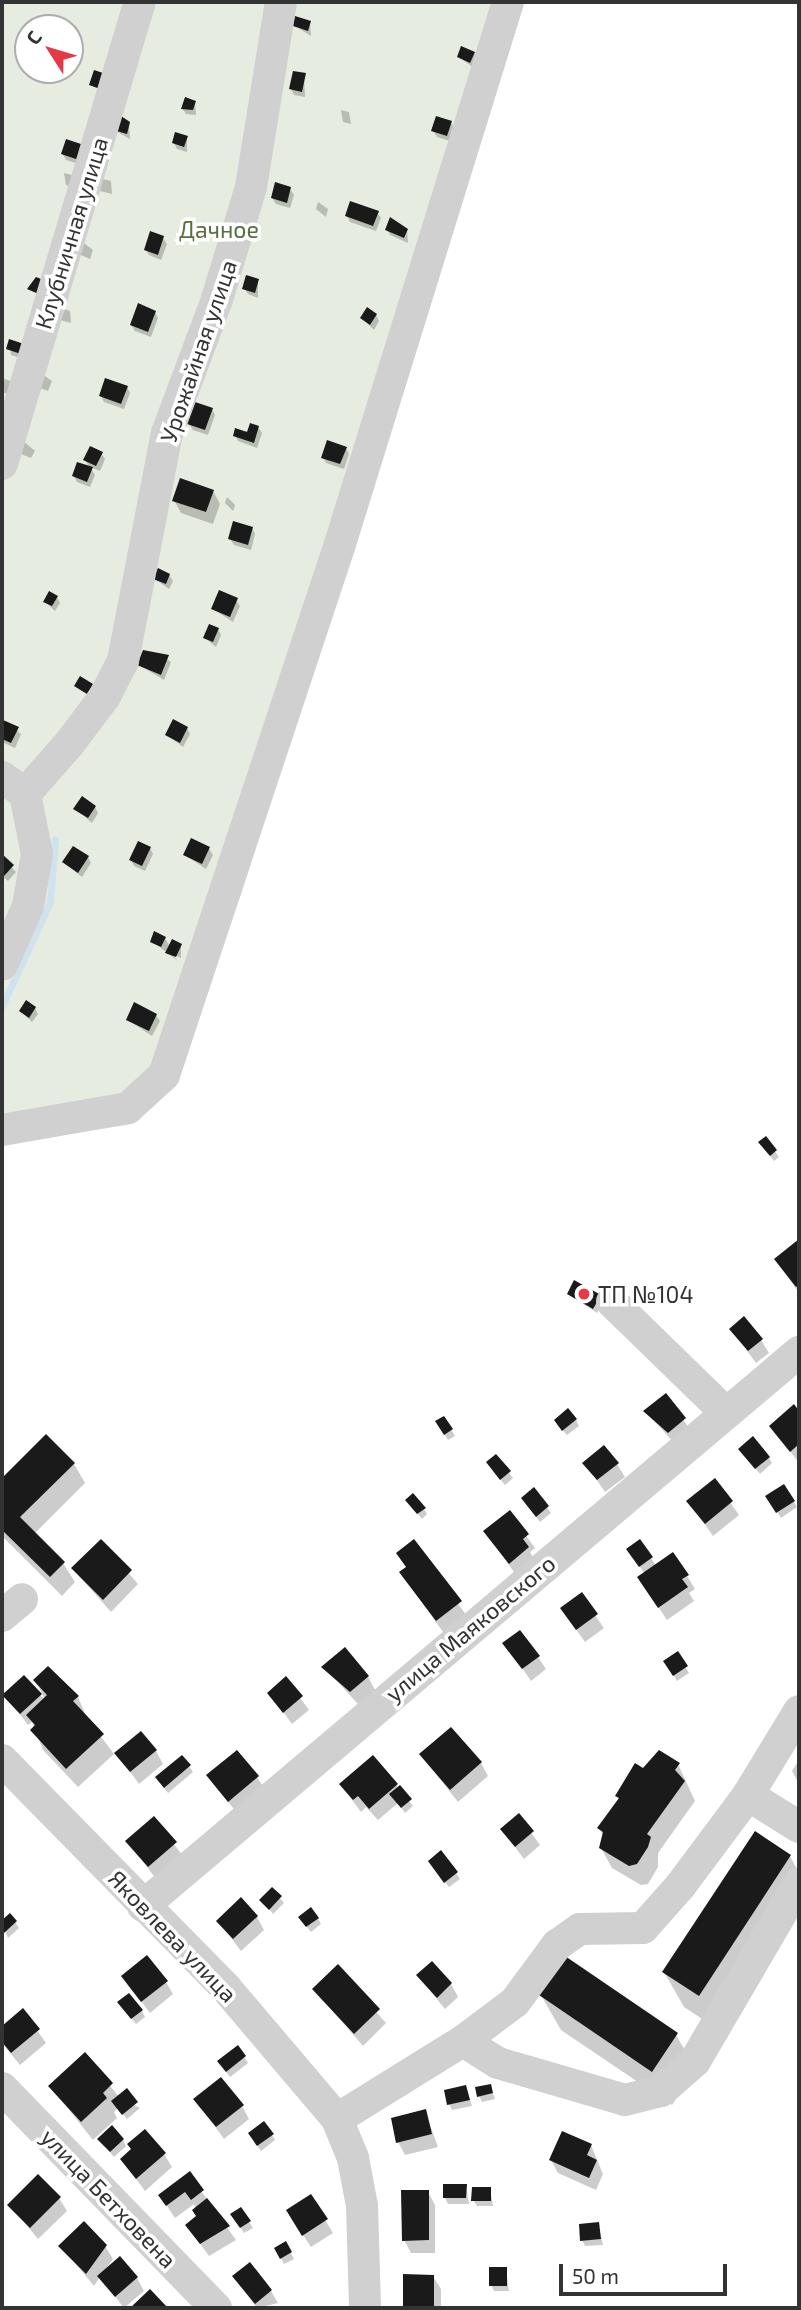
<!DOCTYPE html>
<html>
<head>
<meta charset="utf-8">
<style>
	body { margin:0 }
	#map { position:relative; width:801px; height:2310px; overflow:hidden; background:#fff; font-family:"Exo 2",sans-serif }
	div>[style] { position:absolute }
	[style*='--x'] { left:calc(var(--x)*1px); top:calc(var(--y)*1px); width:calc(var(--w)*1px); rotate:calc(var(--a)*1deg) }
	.green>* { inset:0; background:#e6ecdf }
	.shadow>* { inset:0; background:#0003 }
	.stream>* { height:7px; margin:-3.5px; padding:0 3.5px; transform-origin:3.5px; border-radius:3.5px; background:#cfe2ee }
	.building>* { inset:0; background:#1a1a1a }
	.minor>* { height:32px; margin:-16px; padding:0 16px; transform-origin:16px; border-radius:16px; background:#d0d0d0 }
	.dots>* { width:19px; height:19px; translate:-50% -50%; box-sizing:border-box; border:4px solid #fff; border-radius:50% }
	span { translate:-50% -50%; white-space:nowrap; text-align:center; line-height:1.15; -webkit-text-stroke:7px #fff; paint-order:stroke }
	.park-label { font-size:23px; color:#56703f }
	.street-label { font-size:23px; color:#333 }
	.poi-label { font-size:23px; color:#333 }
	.left { translate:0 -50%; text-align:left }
	.frame { position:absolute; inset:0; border:4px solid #333; pointer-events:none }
	.north { position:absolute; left:14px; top:14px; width:70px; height:70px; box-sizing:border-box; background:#fff; border:2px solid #adadad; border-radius:50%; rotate:307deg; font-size:19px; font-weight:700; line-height:28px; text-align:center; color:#333 }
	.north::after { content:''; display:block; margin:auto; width:24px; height:32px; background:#e63946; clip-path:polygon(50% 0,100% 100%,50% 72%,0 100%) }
	.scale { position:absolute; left:559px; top:2264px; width:168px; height:32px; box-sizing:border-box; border:4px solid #333; border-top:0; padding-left:9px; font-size:21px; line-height:24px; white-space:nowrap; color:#333; -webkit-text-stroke:5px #fff; paint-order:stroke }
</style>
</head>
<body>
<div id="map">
	<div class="green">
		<i style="clip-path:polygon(evenodd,2px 2px,516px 2px,242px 892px,174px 1087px,129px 1125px,2px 1143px,2px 2px,28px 28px,70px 28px,70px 70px,28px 70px,28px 28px)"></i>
	</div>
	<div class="shadow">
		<i style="clip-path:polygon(310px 23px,311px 36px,295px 26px)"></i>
		<i style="clip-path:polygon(474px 53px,477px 59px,474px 68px,459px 57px)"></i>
		<i style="clip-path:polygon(304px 75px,305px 97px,294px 95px,291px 89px)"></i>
		<i style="clip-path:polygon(195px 103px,196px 115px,186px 114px,182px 108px)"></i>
		<i style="clip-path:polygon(341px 110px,349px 112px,351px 124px,343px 122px)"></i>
		<i style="clip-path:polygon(129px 123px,130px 139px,112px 129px)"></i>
		<i style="clip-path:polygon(451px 123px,455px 129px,450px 141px,437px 137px,433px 131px)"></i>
		<i style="clip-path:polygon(187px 138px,187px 152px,177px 149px,174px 143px)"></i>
		<i style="clip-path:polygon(86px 148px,85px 166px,66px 160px,63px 154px)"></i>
		<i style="clip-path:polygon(64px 173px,75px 176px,77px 188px,66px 185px)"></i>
		<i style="clip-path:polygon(99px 178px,111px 181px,112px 194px,100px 191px)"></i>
		<i style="clip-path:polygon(290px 189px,294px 195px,290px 208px,276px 204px,272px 198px)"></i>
		<i style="clip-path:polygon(318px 202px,328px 209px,326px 217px,316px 209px)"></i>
		<i style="clip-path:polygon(377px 212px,381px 218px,376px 231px,350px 222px,347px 216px)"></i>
		<i style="clip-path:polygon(391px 219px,407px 230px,408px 243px,390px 235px,387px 229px)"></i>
		<i style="clip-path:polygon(163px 238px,167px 244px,161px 260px,149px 255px,146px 250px)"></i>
		<i style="clip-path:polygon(81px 241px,93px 250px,90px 259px,81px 255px)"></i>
		<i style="clip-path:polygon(258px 281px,258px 298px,248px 294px,244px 288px)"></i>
		<i style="clip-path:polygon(59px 307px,70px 311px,71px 323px,60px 320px)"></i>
		<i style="clip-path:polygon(155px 312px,158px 318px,151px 337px,135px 331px,131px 325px)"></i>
		<i style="clip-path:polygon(376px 315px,379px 321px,374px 330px,362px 318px)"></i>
		<i style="clip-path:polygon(10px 341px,24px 359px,11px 355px)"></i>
		<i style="clip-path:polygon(39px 372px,52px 381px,48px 391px,40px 388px)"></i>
		<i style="clip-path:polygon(2px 378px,13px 382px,13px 396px,2px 392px)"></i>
		<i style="clip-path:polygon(127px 387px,130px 393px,124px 409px,104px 402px,101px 396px)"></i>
		<i style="clip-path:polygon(212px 409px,215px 415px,208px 435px,193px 430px,189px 424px)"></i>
		<i style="clip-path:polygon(258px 427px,262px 433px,257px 448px,238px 441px,235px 435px)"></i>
		<i style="clip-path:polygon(22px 440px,35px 451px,31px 458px,21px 454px)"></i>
		<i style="clip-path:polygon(346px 448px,349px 454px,344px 469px,326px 463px,323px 457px)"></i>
		<i style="clip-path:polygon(101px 453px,105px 459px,100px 471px,90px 467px,95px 475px,90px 487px,77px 482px,74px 476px,90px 468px,85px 460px)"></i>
		<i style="clip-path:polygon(213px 491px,220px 504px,213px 524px,181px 513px,174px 500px)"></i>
		<i style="clip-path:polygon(227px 497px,235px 505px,233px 511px,225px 503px)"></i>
		<i style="clip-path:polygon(252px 528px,255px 534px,251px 550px,234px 545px,230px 539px)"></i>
		<i style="clip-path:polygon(169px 575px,173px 581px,169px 589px,155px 579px)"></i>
		<i style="clip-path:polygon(57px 597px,60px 603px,55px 611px,45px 602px)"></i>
		<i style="clip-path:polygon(236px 600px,240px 606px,233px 622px,213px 609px)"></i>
		<i style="clip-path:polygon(218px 629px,221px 635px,216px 647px,205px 638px)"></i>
		<i style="clip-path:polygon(159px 653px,171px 662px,164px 680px,139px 665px)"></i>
		<i style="clip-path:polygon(4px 722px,21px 734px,15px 748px,2px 742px)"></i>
		<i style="clip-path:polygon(187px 728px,190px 734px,183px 747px,167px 735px)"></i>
		<i style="clip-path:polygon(95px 807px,98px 813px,92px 823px,76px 809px)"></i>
		<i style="clip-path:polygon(150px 848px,153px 854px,145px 871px,134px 866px,131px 860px)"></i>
		<i style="clip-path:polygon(209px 849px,213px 855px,206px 869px,185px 855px)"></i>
		<i style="clip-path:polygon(2px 856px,16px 872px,8px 881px,2px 876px)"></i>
		<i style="clip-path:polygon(88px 857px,91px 863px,82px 877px,64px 862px)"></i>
		<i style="clip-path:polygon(165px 938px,170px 947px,181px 945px,181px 958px,170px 953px,179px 962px,152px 941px)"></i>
		<i style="clip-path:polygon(35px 1008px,38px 1014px,32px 1022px,21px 1011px)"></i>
		<i style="clip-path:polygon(156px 1015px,160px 1021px,152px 1036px,128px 1020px)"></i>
		<i style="clip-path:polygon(766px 1139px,779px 1157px,774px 1161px,764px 1148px)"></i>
		<i style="clip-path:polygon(799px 1242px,799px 1293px,776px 1260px)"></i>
		<i style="clip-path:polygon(569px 1294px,603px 1302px,597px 1313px)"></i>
		<i style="clip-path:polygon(731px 1329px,761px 1340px,769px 1353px,756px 1363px)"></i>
		<i style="clip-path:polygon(666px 1396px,692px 1432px,676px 1445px,646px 1412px)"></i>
		<i style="clip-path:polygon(794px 1407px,799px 1413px,799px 1463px,771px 1426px)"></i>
		<i style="clip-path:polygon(444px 1418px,455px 1436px,448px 1440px,437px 1422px)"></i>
		<i style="clip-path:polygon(576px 1420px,579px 1426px,567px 1435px,559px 1426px)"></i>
		<i style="clip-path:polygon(46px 1436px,74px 1464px,85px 1483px,34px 1534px,63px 1563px,75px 1582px,62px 1596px,2px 1536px,2px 1481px)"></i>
		<i style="clip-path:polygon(744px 1455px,769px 1458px,772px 1463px,760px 1474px)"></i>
		<i style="clip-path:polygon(496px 1456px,513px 1478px,505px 1485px,491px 1468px)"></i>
		<i style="clip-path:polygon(585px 1463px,617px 1464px,625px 1477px,605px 1492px)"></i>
		<i style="clip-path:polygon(715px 1481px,739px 1515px,713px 1536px,689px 1502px)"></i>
		<i style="clip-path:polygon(784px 1486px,797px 1507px,781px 1518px,768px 1497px)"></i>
		<i style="clip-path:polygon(534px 1490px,551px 1513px,540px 1522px,526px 1504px)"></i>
		<i style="clip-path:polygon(411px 1506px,424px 1509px,427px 1514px,422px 1519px)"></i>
		<i style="clip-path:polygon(509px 1512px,535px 1548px,530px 1552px,535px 1561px,517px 1576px,485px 1532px)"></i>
		<i style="clip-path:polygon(101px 1541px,138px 1584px,111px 1612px,73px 1569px)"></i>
		<i style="clip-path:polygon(414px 1541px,471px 1622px,448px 1639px,401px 1573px,407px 1568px)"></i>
		<i style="clip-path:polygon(640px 1541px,656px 1566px,687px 1576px,695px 1589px,689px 1593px,694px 1601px,667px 1620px,647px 1590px,645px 1574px,631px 1555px)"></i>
		<i style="clip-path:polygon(581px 1595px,604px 1628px,585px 1642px,570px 1621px)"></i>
		<i style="clip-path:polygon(505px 1643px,538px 1657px,546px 1669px,531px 1681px)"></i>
		<i style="clip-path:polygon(677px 1653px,689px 1673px,677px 1681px,665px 1661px)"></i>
		<i style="clip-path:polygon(324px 1667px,368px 1677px,375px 1690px,358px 1704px)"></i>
		<i style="clip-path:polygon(48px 1669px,78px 1697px,87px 1718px,114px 1754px,78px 1787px,43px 1750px,32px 1722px,28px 1725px,5px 1695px,24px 1677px,45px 1700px,36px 1681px)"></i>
		<i style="clip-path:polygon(286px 1679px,309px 1710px,292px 1724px,269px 1693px)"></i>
		<i style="clip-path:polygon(156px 1751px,163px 1764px,139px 1784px,117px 1754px)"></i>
		<i style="clip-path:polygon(421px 1755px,481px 1763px,488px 1776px,458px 1802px)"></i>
		<i style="clip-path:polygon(799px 1760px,799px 1784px,792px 1771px)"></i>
		<i style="clip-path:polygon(678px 1764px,695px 1801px,658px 1853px,658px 1867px,648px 1884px,641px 1885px,612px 1868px,601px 1848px,604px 1837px,599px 1828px,620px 1801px,617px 1796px,643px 1770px)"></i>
		<i style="clip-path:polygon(189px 1766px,193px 1772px,168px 1793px,161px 1784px)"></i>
		<i style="clip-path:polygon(208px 1776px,257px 1777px,265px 1790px,237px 1813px)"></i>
		<i style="clip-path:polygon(341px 1785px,396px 1785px,413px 1806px,405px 1813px,398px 1803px,378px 1820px,366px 1807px,361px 1812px)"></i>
		<i style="clip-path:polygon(519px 1816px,540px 1845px,524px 1859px,502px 1830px)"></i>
		<i style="clip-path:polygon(154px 1819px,183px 1856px,156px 1879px,128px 1841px)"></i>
		<i style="clip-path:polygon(790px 1856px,799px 1873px,719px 2030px,684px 2007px,664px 1972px)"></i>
		<i style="clip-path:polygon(433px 1867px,456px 1873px,460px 1879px,449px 1887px)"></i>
		<i style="clip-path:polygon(272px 1889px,284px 1903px,273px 1914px,262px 1900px)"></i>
		<i style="clip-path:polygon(10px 1915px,19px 1928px,8px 1938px,2px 1922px)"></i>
		<i style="clip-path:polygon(257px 1917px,264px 1930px,241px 1951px,218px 1921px)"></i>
		<i style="clip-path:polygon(318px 1918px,321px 1924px,311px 1932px,304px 1923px)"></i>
		<i style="clip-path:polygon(337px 1967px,386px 2023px,363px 2046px,314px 1989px)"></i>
		<i style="clip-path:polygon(418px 1976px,451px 1984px,458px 1997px,445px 2009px)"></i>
		<i style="clip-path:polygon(123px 1977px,166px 1982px,173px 1994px,150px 2013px)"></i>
		<i style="clip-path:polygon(541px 1995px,676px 2035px,696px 2069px,672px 2105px,561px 2030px)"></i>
		<i style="clip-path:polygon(123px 2008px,142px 2011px,145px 2017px,136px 2024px)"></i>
		<i style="clip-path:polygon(23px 2010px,46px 2043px,20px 2065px,2px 2043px,2px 2028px)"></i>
		<i style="clip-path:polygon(237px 2047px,248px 2063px,230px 2077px,222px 2067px)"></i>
		<i style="clip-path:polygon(85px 2054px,119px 2097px,140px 2108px,127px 2119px,118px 2108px,114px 2112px,117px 2118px,93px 2140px,50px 2086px)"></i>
		<i style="clip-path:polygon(490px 2086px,495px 2099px,482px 2102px,479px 2096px)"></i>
		<i style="clip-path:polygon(466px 2087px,472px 2106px,452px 2110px,449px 2104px)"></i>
		<i style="clip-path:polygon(195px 2099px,242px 2106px,249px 2119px,224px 2139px)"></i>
		<i style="clip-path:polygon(425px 2111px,438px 2147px,405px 2155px,398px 2142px)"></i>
		<i style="clip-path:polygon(272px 2135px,275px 2140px,261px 2151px,253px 2139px)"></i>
		<i style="clip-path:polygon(99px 2139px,123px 2140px,126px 2146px,114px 2157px)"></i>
		<i style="clip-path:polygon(591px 2145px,603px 2174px,596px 2190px,558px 2173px,551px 2160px)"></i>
		<i style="clip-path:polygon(133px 2150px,164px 2154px,172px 2167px,145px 2191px,122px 2160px)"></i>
		<i style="clip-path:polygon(189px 2174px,236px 2240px,209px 2256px,187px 2226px,198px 2217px,194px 2204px,175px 2218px,160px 2196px)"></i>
		<i style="clip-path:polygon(466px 2185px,469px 2204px,448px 2204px,445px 2198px)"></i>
		<i style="clip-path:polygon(490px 2188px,493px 2206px,477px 2206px,473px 2200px)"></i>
		<i style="clip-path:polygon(428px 2192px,435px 2205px,435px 2253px,411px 2253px,404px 2240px)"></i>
		<i style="clip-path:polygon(311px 2197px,333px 2233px,311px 2247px,296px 2224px)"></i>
		<i style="clip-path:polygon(59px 2198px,67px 2211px,38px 2239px,10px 2205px)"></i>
		<i style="clip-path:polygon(241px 2209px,253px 2228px,244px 2233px,233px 2215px)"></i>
		<i style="clip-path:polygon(598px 2224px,603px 2245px,585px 2246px,582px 2240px)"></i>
		<i style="clip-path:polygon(286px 2244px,294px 2259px,284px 2264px,276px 2249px)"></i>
		<i style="clip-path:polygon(61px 2246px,105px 2246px,113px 2259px,105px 2270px,137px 2278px,144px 2291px,124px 2308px,100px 2277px,94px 2286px)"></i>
		<i style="clip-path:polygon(506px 2269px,509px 2291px,494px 2291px,491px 2285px)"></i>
		<i style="clip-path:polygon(405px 2276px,433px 2276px,441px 2289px,441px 2308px,405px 2308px)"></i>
		<i style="clip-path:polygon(234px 2277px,271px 2291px,278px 2303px,257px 2308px)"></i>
	</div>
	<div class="stream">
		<i style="--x:2;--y:1006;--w:115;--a:-65.2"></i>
		<i style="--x:50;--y:902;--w:63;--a:-85.5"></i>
	</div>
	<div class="building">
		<i style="clip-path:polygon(295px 16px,311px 21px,308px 31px,293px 26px)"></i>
		<i style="clip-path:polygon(461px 46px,475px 52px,470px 63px,457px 57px)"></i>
		<i style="clip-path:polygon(94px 70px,109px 75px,103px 90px,89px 85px)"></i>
		<i style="clip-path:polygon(293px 71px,306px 73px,302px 92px,289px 89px)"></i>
		<i style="clip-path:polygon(185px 97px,196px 101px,193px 110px,181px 109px)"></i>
		<i style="clip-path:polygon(115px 112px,130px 122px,127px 134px,110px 129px)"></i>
		<i style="clip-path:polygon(436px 116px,452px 121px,447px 136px,431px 131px)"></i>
		<i style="clip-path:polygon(175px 132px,188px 136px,184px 147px,172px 143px)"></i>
		<i style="clip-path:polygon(66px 139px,87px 146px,82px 161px,61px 154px)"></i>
		<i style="clip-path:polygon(275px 182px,291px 187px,287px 203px,271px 198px)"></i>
		<i style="clip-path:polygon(350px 201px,379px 211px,373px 226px,345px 216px)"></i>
		<i style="clip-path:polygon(390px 217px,408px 229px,404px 238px,385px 230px)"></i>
		<i style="clip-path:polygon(150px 231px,164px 236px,158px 255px,144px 250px)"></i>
		<i style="clip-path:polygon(246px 275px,259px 279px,255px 293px,242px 289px)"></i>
		<i style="clip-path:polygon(36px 277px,46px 281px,41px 295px,27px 289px)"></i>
		<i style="clip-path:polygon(138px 303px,156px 311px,148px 332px,130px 325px)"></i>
		<i style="clip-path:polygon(367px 307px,377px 314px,370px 325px,360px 318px)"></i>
		<i style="clip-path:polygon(9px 339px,24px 344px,21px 354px,6px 349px)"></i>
		<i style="clip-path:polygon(105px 378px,128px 386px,121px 404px,99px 396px)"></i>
		<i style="clip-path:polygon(195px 402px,213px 408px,205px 430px,187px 424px)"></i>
		<i style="clip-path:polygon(250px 423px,259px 426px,254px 443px,233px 436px,235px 428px,247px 432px)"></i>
		<i style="clip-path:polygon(327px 440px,347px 447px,340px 464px,321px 458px)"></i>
		<i style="clip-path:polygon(90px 446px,103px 452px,96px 466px,83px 460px)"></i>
		<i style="clip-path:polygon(77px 462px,93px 467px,87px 482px,72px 476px)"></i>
		<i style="clip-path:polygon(180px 478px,214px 490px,206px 512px,172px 501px)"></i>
		<i style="clip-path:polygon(233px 521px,253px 527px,248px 545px,228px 539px)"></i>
		<i style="clip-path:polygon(158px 568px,170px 574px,166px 584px,153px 579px)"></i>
		<i style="clip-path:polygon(219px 590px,238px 598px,230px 617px,211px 609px)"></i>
		<i style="clip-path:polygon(49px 591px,58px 596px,52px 606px,43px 602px)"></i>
		<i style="clip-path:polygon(209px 624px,219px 628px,213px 642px,203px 638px)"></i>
		<i style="clip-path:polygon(143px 650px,169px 655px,161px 675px,137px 665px)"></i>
		<i style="clip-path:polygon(80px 676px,93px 684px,87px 694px,74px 686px)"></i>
		<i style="clip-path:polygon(173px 719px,188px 727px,180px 743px,165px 735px)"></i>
		<i style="clip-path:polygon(3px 720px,19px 727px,11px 743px,2px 739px)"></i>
		<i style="clip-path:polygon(82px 796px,96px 806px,88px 818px,73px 809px)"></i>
		<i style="clip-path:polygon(191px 838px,210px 847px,202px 864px,183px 855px)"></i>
		<i style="clip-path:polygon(138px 841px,151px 847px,142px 866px,129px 860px)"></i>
		<i style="clip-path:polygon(73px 846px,89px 856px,78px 873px,62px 862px)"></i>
		<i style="clip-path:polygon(2px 854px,14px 865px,4px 876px,2px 875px)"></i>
		<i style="clip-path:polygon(154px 931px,166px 937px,161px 947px,150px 942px)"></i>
		<i style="clip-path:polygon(172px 939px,182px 944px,176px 957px,165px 953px)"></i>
		<i style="clip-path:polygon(26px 1000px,36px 1007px,29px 1018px,19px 1011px)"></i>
		<i style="clip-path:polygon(134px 1002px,157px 1014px,149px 1031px,126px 1020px)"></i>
		<i style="clip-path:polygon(766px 1136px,777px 1150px,770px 1156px,758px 1142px)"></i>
		<i style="clip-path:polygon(799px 1239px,799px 1285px,796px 1287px,774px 1259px)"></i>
		<i style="clip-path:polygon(574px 1280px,601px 1295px,593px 1309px,567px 1294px)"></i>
		<i style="clip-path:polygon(744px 1316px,763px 1339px,748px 1351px,729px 1329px)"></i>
		<i style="clip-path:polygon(666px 1393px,686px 1418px,668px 1433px,643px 1411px)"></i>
		<i style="clip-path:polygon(794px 1404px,799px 1411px,799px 1444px,790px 1452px,769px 1426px)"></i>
		<i style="clip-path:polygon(568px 1408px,577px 1419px,562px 1431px,554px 1420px)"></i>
		<i style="clip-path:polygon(444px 1416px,453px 1429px,444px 1435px,435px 1421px)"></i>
		<i style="clip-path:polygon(46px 1434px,75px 1463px,20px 1517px,65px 1562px,50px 1577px,2px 1530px,2px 1478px)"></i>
		<i style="clip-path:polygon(753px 1436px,770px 1457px,755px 1469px,738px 1449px)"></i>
		<i style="clip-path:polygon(604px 1445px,619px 1463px,597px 1480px,582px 1463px)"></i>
		<i style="clip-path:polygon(496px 1454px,511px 1471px,500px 1480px,486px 1462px)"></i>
		<i style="clip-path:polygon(715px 1478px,733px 1501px,705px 1524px,686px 1501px)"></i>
		<i style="clip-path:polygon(784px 1484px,795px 1501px,776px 1513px,765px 1496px)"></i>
		<i style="clip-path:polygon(534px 1487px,549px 1506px,536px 1517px,521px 1498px)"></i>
		<i style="clip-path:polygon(413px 1493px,426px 1508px,417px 1514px,405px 1500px)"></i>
		<i style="clip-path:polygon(510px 1510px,529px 1534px,523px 1539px,529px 1547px,509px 1564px,483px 1531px)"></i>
		<i style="clip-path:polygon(101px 1539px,132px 1570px,103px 1600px,71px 1568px)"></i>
		<i style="clip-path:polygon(414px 1539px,462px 1601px,436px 1621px,399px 1572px,406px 1567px,396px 1553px)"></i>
		<i style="clip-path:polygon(640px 1539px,653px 1557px,639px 1567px,626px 1549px)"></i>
		<i style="clip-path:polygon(673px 1552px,689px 1575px,682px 1579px,688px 1587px,658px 1608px,637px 1577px)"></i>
		<i style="clip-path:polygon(582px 1592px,598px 1614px,576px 1630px,560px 1608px)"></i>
		<i style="clip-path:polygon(520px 1630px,540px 1656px,522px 1669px,502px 1643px)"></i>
		<i style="clip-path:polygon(345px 1647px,369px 1676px,350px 1692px,321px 1667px)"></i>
		<i style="clip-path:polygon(678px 1651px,688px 1666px,673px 1676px,663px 1661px)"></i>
		<i style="clip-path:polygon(48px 1666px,79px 1696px,73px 1701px,104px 1734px,66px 1769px,30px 1730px,35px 1725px,26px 1715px,47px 1695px,33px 1680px)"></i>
		<i style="clip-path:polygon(24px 1675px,42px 1694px,20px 1714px,2px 1695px)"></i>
		<i style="clip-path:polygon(286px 1676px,303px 1696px,283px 1713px,267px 1693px)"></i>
		<i style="clip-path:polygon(451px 1727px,482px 1762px,450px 1790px,419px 1754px)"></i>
		<i style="clip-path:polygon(141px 1731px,157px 1750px,130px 1772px,114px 1753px)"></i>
		<i style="clip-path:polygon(237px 1750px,259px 1776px,228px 1802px,206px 1775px)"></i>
		<i style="clip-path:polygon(659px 1750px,680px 1763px,675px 1770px,685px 1781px,647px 1834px,651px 1837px,648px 1847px,637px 1864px,629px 1866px,599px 1848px,603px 1832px,597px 1828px,619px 1798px,615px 1796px,635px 1763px,643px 1768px)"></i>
		<i style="clip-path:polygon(182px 1755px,191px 1765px,164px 1788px,155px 1777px)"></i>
		<i style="clip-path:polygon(373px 1755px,398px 1784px,369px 1809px,358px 1796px,353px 1800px,339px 1784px)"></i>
		<i style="clip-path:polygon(400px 1785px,412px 1799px,401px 1808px,389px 1794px)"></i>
		<i style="clip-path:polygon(519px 1813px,534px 1831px,515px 1847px,500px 1829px)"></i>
		<i style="clip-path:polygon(154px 1816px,177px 1842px,148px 1867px,125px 1841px)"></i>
		<i style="clip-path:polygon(755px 1831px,791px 1855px,699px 1996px,662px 1972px)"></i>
		<i style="clip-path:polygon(441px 1850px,458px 1872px,444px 1883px,428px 1861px)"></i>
		<i style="clip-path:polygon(272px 1887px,282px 1896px,269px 1910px,259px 1900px)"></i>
		<i style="clip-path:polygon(241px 1897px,258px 1916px,233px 1939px,216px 1921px)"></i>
		<i style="clip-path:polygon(311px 1907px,319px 1918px,306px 1927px,298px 1917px)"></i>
		<i style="clip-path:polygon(10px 1913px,17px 1921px,4px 1933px,2px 1920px)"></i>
		<i style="clip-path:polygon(147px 1955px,168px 1981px,141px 2002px,121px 1976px)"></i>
		<i style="clip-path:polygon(565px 1956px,678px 2033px,652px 2072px,539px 1995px)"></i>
		<i style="clip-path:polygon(432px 1961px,452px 1983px,437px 1998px,416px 1975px)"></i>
		<i style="clip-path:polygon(338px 1964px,380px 2009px,354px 2034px,312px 1989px)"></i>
		<i style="clip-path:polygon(129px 1993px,143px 2010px,131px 2019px,117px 2002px)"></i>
		<i style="clip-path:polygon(23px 2008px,40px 2029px,11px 2053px,2px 2042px,2px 2026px)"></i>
		<i style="clip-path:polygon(238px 2045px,246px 2056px,226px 2072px,217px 2061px)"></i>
		<i style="clip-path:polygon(85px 2052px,113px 2083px,103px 2093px,107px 2098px,81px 2122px,48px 2086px)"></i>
		<i style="clip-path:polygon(221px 2077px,244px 2105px,216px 2127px,193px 2099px)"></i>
		<i style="clip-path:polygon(491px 2084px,493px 2093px,477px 2097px,475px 2087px)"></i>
		<i style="clip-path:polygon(466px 2085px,470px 2100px,447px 2105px,444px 2090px)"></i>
		<i style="clip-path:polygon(127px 2088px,138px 2102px,122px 2115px,111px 2101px)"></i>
		<i style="clip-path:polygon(426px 2109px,432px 2134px,396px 2143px,391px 2118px)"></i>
		<i style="clip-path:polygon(264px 2121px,274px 2134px,257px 2146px,248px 2133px)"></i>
		<i style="clip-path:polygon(112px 2125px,124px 2139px,110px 2152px,97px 2139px)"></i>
		<i style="clip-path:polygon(145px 2129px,166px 2153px,136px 2179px,120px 2159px,131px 2149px,127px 2144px)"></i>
		<i style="clip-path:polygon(562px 2131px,592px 2144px,587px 2155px,597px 2160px,589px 2178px,549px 2160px)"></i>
		<i style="clip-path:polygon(190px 2171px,204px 2190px,191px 2200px,185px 2192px,166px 2206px,158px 2195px)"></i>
		<i style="clip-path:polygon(38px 2174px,61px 2197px,30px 2228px,7px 2205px)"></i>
		<i style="clip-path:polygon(443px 2184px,467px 2184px,466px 2198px,443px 2198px)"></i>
		<i style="clip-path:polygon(472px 2187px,491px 2187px,491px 2201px,471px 2201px)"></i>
		<i style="clip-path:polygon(401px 2190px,429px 2190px,429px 2240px,402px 2241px)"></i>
		<i style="clip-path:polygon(311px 2194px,328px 2219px,302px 2236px,286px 2210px)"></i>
		<i style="clip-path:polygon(207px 2198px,230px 2226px,200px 2244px,185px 2225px,196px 2216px,192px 2210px)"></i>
		<i style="clip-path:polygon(241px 2207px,251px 2221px,240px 2228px,230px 2214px)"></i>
		<i style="clip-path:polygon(84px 2221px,107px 2245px,86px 2274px,58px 2246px)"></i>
		<i style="clip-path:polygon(599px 2222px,601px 2239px,580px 2241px,579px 2224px)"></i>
		<i style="clip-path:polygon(286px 2241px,292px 2252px,280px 2259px,274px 2248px)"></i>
		<i style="clip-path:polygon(120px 2256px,138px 2277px,115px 2297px,97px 2276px)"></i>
		<i style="clip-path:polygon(250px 2262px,272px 2290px,255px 2304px,232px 2276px)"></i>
		<i style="clip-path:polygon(489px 2267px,507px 2267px,507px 2286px,489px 2286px)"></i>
		<i style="clip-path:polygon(403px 2274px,434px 2275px,434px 2308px,403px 2308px)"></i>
		<i style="clip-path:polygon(150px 2289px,168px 2308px,130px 2308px)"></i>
	</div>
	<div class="minor">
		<i style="--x:2;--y:464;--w:482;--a:-73.4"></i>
		<i style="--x:2;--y:777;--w:29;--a:36"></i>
		<i style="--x:25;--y:794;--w:61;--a:78.7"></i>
		<i style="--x:37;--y:854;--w:53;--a:99.8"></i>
		<i style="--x:28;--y:906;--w:64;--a:113.8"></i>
		<i style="--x:25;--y:794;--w:67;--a:-48.7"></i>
		<i style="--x:69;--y:744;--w:60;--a:-53.1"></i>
		<i style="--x:105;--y:696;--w:39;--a:-63"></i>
		<i style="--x:123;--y:661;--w:232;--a:-79.1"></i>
		<i style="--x:167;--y:433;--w:143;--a:-69.5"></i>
		<i style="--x:217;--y:299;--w:117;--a:-73.1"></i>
		<i style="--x:251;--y:187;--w:187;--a:-80.8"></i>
		<i style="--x:2;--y:1130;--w:128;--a:-9.9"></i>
		<i style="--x:128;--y:1108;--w:49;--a:-42.5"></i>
		<i style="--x:164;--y:1075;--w:559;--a:-71.66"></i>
		<i style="--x:340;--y:544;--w:567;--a:-72.78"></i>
		<i style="--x:612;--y:1302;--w:159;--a:44.2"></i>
		<i style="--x:2;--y:1616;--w:26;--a:-40"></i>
		<i style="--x:2;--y:1760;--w:320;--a:45.5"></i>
		<i style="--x:226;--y:1988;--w:172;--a:49.7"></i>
		<i style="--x:337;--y:2119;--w:42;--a:67.7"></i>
		<i style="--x:353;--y:2158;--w:49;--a:79.4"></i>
		<i style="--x:362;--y:2206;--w:102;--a:88.3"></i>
		<i style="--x:748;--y:1795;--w:60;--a:32.1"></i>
		<i style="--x:143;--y:1906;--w:859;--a:-40.18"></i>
		<i style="--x:463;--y:2041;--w:65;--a:-36.9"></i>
		<i style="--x:515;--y:2002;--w:71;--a:-53.6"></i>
		<i style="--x:557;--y:1945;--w:28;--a:-35"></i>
		<i style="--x:580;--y:1929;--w:63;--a:-0.9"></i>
		<i style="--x:643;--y:1928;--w:57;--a:-48.5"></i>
		<i style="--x:681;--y:1885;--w:112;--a:-53.3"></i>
		<i style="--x:748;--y:1795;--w:98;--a:-58.7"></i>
		<i style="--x:2;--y:2088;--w:307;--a:45.8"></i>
		<i style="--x:337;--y:2119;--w:148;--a:-31.8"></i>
		<i style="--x:463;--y:2041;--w:41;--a:32.2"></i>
		<i style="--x:498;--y:2063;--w:132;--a:16.2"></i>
		<i style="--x:625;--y:2100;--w:37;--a:-14"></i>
		<i style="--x:661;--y:2091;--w:45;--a:-41.4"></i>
		<i style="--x:695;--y:2061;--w:206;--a:-59.7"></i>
	</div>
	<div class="dots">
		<i style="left:584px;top:1294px;background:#e63946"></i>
	</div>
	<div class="park-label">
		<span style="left:219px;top:229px">Дачное</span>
	</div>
	<div class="street-label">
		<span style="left:71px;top:233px;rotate:-73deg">Клубничная улица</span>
		<span style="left:198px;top:351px;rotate:-71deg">Урожайная улица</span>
		<span style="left:470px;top:1628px;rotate:-40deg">улица Маяковского</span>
		<span style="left:173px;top:1936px;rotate:46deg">Яковлева улица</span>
		<span style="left:109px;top:2198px;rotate:46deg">улица Бетховена</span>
	</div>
	<div class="poi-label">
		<span class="left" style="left:598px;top:1294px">ТП №104</span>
	</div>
	<div class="frame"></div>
	<div class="north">С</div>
	<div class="scale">50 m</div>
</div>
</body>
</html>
